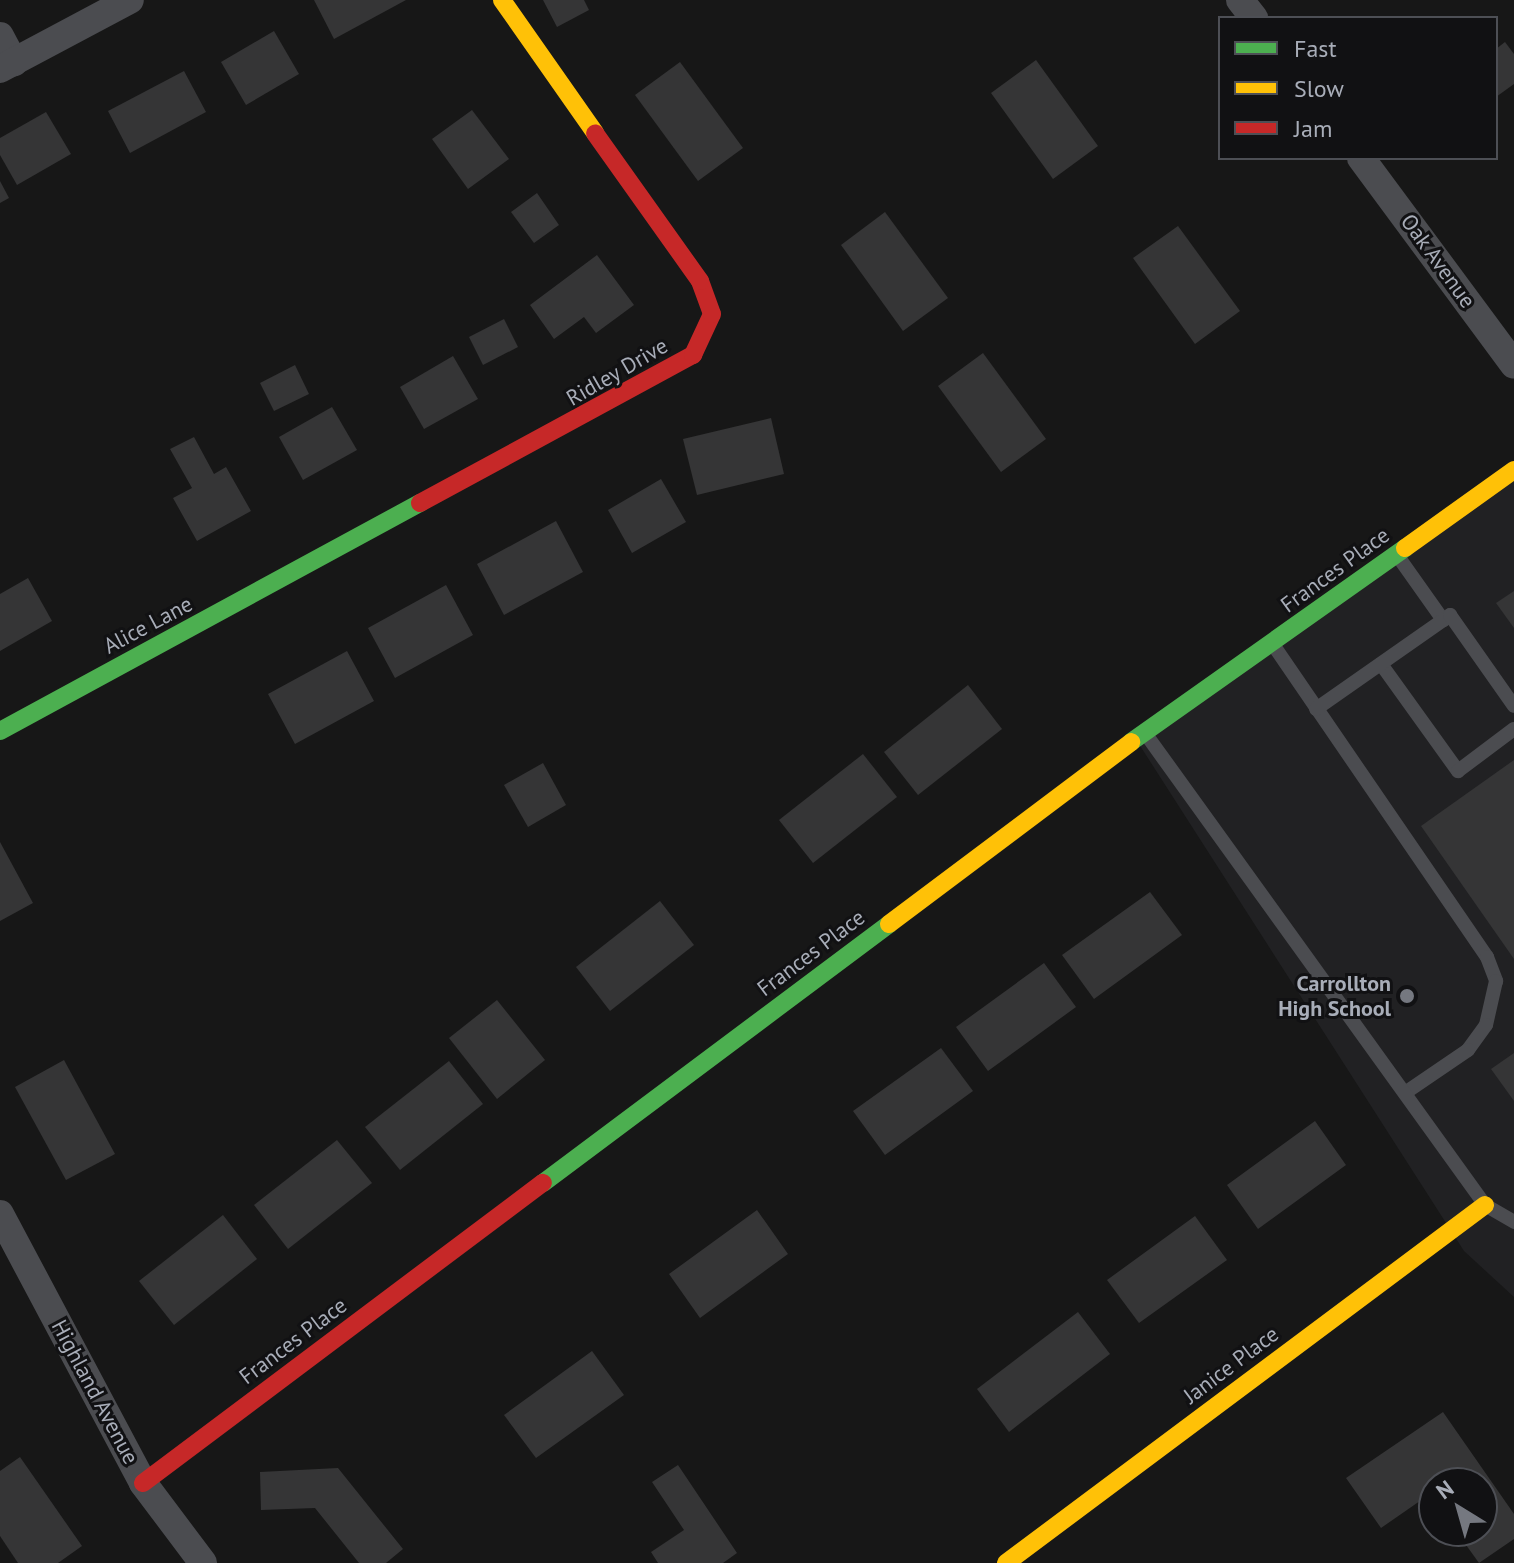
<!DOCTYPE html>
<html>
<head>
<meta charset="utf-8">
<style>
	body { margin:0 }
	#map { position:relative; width:1514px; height:1563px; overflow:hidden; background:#171717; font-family:"PT Sans",sans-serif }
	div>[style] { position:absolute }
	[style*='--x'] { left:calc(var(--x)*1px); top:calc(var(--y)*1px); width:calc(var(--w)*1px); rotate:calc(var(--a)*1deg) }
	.built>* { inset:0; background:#212123 }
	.building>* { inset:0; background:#353536 }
	.lane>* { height:14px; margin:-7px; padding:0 7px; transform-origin:7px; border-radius:7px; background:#4b4c50 }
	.street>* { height:28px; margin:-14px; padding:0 14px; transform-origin:14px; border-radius:14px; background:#4b4c50 }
	.fast>* { height:18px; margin:-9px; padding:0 9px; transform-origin:9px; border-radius:9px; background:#4caf50 }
	.slow>* { height:18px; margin:-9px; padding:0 9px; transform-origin:9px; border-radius:9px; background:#ffc107 }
	.jam>* { height:18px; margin:-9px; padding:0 9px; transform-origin:9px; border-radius:9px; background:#c62828 }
	.dots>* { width:22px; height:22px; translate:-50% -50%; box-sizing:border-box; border:4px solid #111113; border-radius:50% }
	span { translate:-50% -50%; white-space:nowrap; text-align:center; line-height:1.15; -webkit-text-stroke:6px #111113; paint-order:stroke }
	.street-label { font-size:22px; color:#a8adb8 }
	.poi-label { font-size:22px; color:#a8adb8; font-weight:700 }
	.right { translate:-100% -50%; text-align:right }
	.legend { position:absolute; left:1218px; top:16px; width:280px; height:144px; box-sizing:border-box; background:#111113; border:2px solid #4d4f55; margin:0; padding:10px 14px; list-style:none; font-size:24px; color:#a8adb8 }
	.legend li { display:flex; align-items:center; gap:16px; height:40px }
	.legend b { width:40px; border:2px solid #4d4f55 }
	.north { position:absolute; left:1418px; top:1467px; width:80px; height:80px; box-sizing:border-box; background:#111113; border:2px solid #4d4f55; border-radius:50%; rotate:323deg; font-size:22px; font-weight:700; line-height:32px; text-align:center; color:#a8adb8 }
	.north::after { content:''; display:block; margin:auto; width:28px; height:36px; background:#757880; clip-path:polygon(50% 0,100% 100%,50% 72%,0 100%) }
</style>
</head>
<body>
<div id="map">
	<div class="built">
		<i style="clip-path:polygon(1514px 469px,1514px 1297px,1464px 1251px,1137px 741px)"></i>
	</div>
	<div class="building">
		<i style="clip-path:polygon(314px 0,406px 0,334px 39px)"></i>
		<i style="clip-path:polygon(543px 0,584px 0,589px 10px,557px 27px)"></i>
		<i style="clip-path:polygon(274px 31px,299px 74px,246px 105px,221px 62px)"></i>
		<i style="clip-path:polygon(1505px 42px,1514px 54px,1514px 84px,1496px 97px,1496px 49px)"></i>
		<i style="clip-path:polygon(1036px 60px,1098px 146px,1053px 179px,991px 93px)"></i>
		<i style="clip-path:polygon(680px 62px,743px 148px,698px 181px,635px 95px)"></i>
		<i style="clip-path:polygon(184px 71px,206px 112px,130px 153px,108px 111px)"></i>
		<i style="clip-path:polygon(472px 110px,509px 159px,468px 189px,432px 139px)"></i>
		<i style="clip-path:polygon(46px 112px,71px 154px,17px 185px,0 155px,0 138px)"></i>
		<i style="clip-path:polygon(0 181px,9px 198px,0 203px)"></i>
		<i style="clip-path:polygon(537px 193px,559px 225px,534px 243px,511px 212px)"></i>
		<i style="clip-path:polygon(885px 212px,948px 298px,903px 331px,841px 245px)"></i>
		<i style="clip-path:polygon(1178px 226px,1240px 311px,1195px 344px,1133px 258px)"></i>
		<i style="clip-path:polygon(597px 255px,634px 305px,596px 333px,584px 317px,554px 339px,530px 305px)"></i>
		<i style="clip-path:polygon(504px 319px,518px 347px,483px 365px,469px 337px)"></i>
		<i style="clip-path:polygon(983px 353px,1046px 439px,1001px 472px,938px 386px)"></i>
		<i style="clip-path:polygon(453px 356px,478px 399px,424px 429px,400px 387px)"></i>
		<i style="clip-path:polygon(295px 365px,309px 394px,274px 411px,260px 383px)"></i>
		<i style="clip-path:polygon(332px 407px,357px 450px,303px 480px,279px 437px)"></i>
		<i style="clip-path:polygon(771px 418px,784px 474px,697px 495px,683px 439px)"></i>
		<i style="clip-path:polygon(194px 437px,214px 474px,226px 467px,251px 511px,197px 541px,173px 498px,192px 488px,170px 449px)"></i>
		<i style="clip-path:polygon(661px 479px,686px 522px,632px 553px,608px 510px)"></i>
		<i style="clip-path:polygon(556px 521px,583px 572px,504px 615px,477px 564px)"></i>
		<i style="clip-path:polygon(28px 578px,52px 621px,0 651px,0 594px)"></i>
		<i style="clip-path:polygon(446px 585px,473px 635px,395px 678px,368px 628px)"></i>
		<i style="clip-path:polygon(1514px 591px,1514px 628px,1496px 603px)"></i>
		<i style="clip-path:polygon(347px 651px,374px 701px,295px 744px,268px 694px)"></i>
		<i style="clip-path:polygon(968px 685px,1002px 729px,918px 795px,884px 752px)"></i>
		<i style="clip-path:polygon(863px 754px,897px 797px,813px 863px,779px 820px)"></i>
		<i style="clip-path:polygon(1514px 760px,1514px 959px,1421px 826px)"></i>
		<i style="clip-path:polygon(543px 763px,566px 805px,528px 827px,504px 785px)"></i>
		<i style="clip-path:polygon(0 842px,33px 903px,0 921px)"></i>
		<i style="clip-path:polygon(1150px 892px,1182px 935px,1094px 999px,1062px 955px)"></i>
		<i style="clip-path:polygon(660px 901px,694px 945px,610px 1011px,576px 967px)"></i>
		<i style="clip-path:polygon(1044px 963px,1076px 1007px,988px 1071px,956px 1027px)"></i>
		<i style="clip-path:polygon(497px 1000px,545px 1060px,497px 1099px,449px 1038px)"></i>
		<i style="clip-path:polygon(941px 1048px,973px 1091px,885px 1155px,853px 1111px)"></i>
		<i style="clip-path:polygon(1514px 1053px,1514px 1101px,1491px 1069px)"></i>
		<i style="clip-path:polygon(64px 1060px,115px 1154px,66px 1180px,15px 1087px)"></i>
		<i style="clip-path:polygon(449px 1061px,483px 1104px,400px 1170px,365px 1127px)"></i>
		<i style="clip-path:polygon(1315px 1121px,1346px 1165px,1258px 1229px,1227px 1185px)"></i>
		<i style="clip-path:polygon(337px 1140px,372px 1183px,288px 1249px,254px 1205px)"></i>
		<i style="clip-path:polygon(757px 1210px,788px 1254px,700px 1318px,669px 1274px)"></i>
		<i style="clip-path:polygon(223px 1215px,257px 1259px,174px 1325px,139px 1281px)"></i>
		<i style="clip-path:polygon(1195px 1216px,1227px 1260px,1139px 1323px,1107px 1280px)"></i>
		<i style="clip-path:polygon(1078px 1312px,1110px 1354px,1009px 1432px,977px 1389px)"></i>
		<i style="clip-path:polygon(592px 1351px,624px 1395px,536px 1458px,504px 1415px)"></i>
		<i style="clip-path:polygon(1443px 1412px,1514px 1514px,1514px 1539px,1479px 1563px,1456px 1531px,1482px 1531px,1482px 1483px,1434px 1483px,1434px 1499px,1430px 1494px,1381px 1528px,1346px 1478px)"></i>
		<i style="clip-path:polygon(20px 1457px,82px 1546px,58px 1563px,18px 1563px,0 1536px,0 1471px)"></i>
		<i style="clip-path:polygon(678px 1465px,737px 1553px,723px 1563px,658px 1563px,651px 1552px,684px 1530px,652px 1482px)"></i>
		<i style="clip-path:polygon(338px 1468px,403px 1549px,386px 1563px,359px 1563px,315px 1508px,261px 1510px,260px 1472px)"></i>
	</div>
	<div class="lane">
		<i style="--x:1397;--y:555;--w:80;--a:54.7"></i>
		<i style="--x:1274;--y:646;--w:377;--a:55.6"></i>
		<i style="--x:1487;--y:957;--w:26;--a:69"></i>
		<i style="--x:1496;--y:981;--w:45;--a:102.8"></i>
		<i style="--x:1486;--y:1025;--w:31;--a:126"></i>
		<i style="--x:1468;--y:1050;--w:76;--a:145.7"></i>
		<i style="--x:1381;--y:664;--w:132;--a:54.3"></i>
		<i style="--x:1458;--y:771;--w:70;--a:-36.9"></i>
		<i style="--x:1316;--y:709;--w:164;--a:-35"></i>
		<i style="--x:1450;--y:615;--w:111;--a:54.9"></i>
		<i style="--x:1145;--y:733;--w:582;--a:54.23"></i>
		<i style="--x:1485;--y:1205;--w:34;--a:30"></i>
	</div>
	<div class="street">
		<i style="--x:1240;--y:0;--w:23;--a:52"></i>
		<i style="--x:0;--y:36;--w:30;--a:62"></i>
		<i style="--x:0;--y:69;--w:147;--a:-28"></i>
		<i style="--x:1361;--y:158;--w:257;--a:53.5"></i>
		<i style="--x:0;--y:1214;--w:305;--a:62"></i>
		<i style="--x:143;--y:1483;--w:100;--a:53.1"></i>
	</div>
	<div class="fast">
		<i style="--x:0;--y:731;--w:478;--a:-28.5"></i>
		<i style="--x:1131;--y:742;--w:336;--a:-35.3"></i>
		<i style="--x:543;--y:1183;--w:432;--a:-36.8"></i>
	</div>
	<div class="slow">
		<i style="--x:502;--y:0;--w:162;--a:55"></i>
		<i style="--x:1405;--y:548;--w:134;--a:-35.6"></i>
		<i style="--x:889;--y:924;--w:303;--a:-36.9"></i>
		<i style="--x:1006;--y:1563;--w:598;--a:-36.77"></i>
	</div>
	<div class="jam">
		<i style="--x:420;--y:503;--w:311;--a:-28.5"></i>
		<i style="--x:693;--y:355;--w:45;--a:-65.1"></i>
		<i style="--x:712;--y:314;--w:35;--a:-110"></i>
		<i style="--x:700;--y:281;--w:181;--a:-125.4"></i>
		<i style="--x:143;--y:1483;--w:500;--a:-36.9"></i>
	</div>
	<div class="dots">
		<i style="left:1407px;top:996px;background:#757880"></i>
	</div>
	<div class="street-label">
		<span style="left:1438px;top:261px;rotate:54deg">Oak Avenue</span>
		<span style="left:617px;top:372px;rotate:-30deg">Ridley Drive</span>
		<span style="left:1335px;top:570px;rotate:-36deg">Frances Place</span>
		<span style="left:148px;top:625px;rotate:-28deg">Alice Lane</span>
		<span style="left:811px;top:953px;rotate:-37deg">Frances Place</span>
		<span style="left:293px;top:1341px;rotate:-37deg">Frances Place</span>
		<span style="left:1231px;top:1365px;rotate:-37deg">Janice Place</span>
		<span style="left:95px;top:1392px;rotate:62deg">Highland Avenue</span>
	</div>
	<div class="poi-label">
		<span class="right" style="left:1391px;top:996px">Carrollton<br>High School</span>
	</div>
	<ul class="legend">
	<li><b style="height:10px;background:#4caf50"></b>Fast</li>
	<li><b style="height:10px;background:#ffc107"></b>Slow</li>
	<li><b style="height:10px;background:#c62828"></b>Jam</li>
	</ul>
	<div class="north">N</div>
</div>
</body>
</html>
